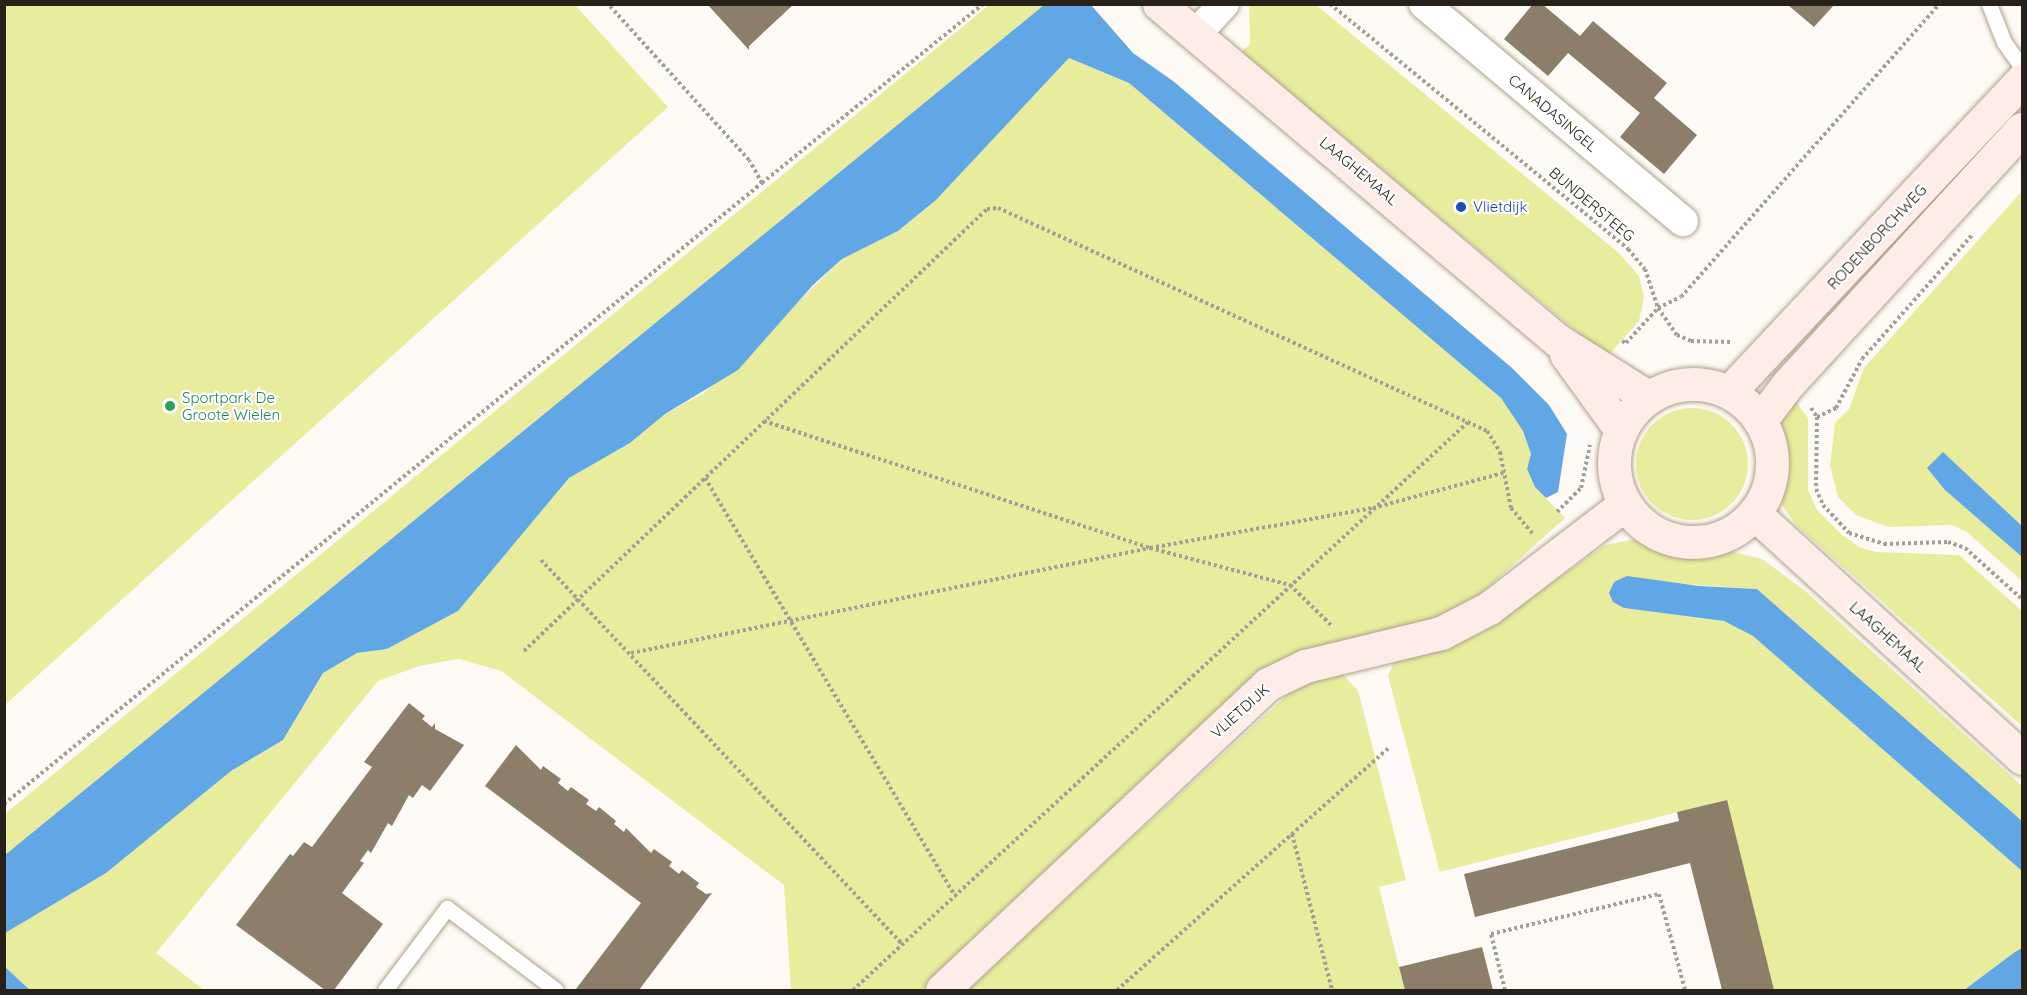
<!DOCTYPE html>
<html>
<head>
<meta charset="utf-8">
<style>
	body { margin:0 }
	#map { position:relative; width:2027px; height:995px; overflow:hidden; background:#fdfaf5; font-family:Quicksand,sans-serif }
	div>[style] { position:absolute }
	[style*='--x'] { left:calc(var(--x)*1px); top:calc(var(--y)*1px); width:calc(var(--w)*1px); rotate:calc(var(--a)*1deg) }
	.green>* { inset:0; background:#e8ed9e }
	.round { border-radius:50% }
	.water>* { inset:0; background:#62a7e5 }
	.building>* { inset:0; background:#8d7e69 }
	.path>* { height:4px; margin-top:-2px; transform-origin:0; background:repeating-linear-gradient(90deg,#a39e98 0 3px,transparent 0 6px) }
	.roads { filter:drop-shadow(0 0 2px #afa08a) drop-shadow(0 0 2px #afa08a) }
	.lane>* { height:15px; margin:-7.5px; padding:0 7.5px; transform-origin:7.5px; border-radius:7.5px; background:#fff }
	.street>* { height:30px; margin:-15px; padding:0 15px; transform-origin:15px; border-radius:15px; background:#fff }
	.secondary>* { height:33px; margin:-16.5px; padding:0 16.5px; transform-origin:16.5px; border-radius:16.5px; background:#fdece8 }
	.secondary>.ring { margin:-16.5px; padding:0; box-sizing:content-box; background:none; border:33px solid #fdece8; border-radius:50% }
	.dots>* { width:16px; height:16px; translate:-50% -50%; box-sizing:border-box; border:3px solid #fff; border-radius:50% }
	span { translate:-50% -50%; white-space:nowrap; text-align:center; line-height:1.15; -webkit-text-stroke:4.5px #fff; paint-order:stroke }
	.street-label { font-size:15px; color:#272119 }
	.transit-label { font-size:15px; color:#164399 }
	.left { translate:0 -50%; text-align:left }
	.leisure-label { font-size:15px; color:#27864d }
	.frame { position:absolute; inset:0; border:6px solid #272119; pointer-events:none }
</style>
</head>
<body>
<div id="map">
	<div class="green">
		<i style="clip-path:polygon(5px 4px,575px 5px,668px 107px,5px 705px)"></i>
		<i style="clip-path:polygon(989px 5px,1044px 5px,5px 855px,5px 814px)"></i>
		<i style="clip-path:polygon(1249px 5px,1316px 5px,1619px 253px,1639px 276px,1644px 298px,1639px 321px,1607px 357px,1241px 52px,1250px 44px)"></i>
		<i style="clip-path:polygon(1069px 58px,1129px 83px,1501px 398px,1523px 431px,1531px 454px,1527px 469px,1535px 487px,1565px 518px,1484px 591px,1454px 612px,1233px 702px,921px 990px,791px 990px,784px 885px,501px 671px,459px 659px,419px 666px,378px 681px,156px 953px,204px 990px,30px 990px,5px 967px,4px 933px,105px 873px,231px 771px,283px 740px,323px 673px,357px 653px,387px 649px,458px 611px,569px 478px,630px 443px,665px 414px,704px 393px,842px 259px,898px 231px,936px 200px)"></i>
		<i style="clip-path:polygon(2022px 191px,2022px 526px,1944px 453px,1928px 468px,1945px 490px,2022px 557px,2022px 581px,1967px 532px,1952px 525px,1888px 527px,1856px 515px,1838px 497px,1830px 466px,1835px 423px,1849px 409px,1864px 368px)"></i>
		<i style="clip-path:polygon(1793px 398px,1808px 418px,1808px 490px,1817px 510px,1842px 535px,1859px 547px,1876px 552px,1959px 555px,2022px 611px,2022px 726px,1796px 525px,1782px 505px,1782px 414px)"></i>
		<i class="round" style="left:1636px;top:408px;width:112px;height:112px"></i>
		<i style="clip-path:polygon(1636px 539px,1694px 553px,1722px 549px,1762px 559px,1804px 590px,2022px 786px,2022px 821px,1757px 589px,1668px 583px,1624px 608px,1724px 621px,1753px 636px,2022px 871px,2022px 948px,1963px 990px,1774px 990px,1726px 800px,1440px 872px,1388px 676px,1395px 660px,1479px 634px,1605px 545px)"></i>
		<i style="clip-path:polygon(1343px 675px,1358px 690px,1406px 880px,1379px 887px,1405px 990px,967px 990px,1297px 686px)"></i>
	</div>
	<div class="water">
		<i style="clip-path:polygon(1044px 5px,1091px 5px,1133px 53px,1173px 81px,1512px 368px,1549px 405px,1567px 434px,1558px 492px,1546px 498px,1535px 487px,1527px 469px,1531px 454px,1523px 431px,1501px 398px,1129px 83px,1069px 58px,936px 200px,898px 231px,842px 259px,813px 285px,738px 370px,665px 414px,630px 443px,569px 478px,458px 611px,387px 649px,357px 653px,323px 673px,283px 740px,231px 771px,106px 873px,5px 933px,5px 855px)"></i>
		<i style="clip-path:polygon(1943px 452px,2022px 526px,2022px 557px,1945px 490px,1927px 468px)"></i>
		<i style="clip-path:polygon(1627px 576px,1699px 586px,1757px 589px,2022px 821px,2022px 871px,1753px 636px,1724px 621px,1624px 608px,1613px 602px,1609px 593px,1614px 582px)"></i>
		<i style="clip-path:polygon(2022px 948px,2022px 990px,1964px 990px,2015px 952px)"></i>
		<i style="clip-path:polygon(5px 967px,30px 990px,5px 990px)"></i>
	</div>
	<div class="building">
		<i style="clip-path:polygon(707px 4px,794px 4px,749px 46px,749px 50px)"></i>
		<i style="clip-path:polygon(1533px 4px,1542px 4px,1580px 36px,1593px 21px,1667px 83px,1654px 98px,1697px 135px,1664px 174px,1620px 137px,1640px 113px,1568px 53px,1548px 76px,1504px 39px)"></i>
		<i style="clip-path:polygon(1788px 5px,1834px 5px,1814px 27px)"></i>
		<i style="clip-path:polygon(409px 703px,425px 716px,422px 719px,432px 727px,435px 723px,435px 729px,464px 745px,430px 791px,422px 785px,413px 798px,409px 795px,392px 826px,388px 823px,371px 853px,368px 850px,360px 861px,364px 863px,342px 893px,383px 924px,334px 990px,325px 990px,236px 925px,290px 854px,293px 856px,304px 842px,312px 847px,372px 767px,364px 762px)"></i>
		<i style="clip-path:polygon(516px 745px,541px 770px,543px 766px,561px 779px,558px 783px,568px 791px,571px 787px,589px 800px,586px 804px,596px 811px,599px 807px,616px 821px,614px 824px,624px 832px,626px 828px,651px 853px,654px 849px,672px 862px,669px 866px,679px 874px,682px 870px,699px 883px,696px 887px,706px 894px,712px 893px,639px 990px,576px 989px,641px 903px,485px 786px)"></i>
		<i style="clip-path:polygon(1727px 800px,1774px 990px,1722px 990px,1690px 863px,1475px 917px,1464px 874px,1679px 821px,1677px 812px)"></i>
		<i style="clip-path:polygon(1482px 947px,1493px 990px,1405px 990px,1399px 967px)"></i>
	</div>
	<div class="path">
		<i style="--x:1330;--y:4;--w:386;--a:39.4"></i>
		<i style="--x:1628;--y:249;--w:26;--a:50"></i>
		<i style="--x:1645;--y:269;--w:41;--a:71.6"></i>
		<i style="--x:1658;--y:308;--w:33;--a:55"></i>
		<i style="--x:1677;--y:335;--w:15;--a:23"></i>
		<i style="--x:1691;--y:341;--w:41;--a:1.4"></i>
		<i style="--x:762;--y:183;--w:284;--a:-39"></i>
		<i style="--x:1622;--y:341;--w:4;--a:27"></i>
		<i style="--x:1626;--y:343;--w:47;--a:-47.6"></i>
		<i style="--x:1658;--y:308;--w:25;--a:-26"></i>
		<i style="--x:1681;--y:297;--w:390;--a:-48.6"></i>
		<i style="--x:1811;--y:408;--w:11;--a:56"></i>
		<i style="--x:1817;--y:417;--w:72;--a:90.8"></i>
		<i style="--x:1816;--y:489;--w:17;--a:66"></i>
		<i style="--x:1823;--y:505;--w:38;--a:47"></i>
		<i style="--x:1849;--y:533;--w:37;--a:17"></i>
		<i style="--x:1884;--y:544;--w:64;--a:-1.8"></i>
		<i style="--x:1948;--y:542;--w:18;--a:19"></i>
		<i style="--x:1965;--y:548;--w:76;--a:41.8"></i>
		<i style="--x:1817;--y:417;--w:21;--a:-25"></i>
		<i style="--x:1836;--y:408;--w:55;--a:-62"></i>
		<i style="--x:1862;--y:359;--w:167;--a:-48.4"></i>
		<i style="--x:764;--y:421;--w:406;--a:18.2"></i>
		<i style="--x:1150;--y:548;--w:145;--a:14.8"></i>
		<i style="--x:1290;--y:585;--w:59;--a:44.3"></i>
		<i style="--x:705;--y:478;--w:485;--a:59.1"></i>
		<i style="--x:1557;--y:512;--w:34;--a:-45"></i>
		<i style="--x:1581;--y:488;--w:44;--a:-78.2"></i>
		<i style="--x:541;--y:560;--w:527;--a:46.77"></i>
		<i style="--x:524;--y:651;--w:640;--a:-43.67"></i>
		<i style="--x:987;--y:209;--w:11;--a:-5"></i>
		<i style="--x:998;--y:208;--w:537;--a:24.51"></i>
		<i style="--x:1487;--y:431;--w:25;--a:58"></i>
		<i style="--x:1500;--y:452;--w:57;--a:78.9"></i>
		<i style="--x:1511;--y:508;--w:33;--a:50"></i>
		<i style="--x:631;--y:653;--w:530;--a:-11.44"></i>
		<i style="--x:1150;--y:548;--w:227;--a:-10.2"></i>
		<i style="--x:1373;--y:508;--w:135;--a:-15.1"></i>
		<i style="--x:4;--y:804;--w:980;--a:-39.33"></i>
		<i style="--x:762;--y:183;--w:26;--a:-119"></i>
		<i style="--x:749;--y:160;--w:210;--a:-132.1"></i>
		<i style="--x:1292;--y:834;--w:161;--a:75.6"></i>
		<i style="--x:853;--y:990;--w:837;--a:-42.72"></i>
		<i style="--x:1117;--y:990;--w:365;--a:-41.7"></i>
		<i style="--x:1505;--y:990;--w:58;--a:-104"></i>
		<i style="--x:1491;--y:934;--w:173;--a:-13.4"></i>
		<i style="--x:1659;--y:894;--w:99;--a:74.8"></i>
	</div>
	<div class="roads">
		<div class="lane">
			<i style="--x:1989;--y:4;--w:41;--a:68.5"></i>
			<i style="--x:2004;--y:42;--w:32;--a:55"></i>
			<i style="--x:385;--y:990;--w:103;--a:-52.9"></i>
			<i style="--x:447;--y:908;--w:136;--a:37"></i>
		</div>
		<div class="street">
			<i style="--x:1424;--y:4;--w:338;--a:40"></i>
			<i style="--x:1195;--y:35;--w:42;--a:-46.9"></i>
		</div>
		<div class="secondary">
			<i style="--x:1159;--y:4;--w:521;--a:40.17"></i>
			<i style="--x:1557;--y:340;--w:107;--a:32.1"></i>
			<i style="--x:1566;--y:354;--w:94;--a:54.1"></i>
			<i class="ring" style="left:1614px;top:384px;width:125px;height:125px"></i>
			<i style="--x:1729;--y:392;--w:428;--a:-46.8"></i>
			<i style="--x:1760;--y:421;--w:46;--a:-52.9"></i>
			<i style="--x:1788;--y:384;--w:346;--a:-47.5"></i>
			<i style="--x:1755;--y:514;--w:362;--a:42.4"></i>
			<i style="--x:942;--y:990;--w:447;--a:-43.2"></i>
			<i style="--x:1268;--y:684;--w:41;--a:-25.9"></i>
			<i style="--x:1305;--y:666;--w:140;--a:-13.6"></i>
			<i style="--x:1441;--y:633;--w:54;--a:-27.5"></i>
			<i style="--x:1489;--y:608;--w:171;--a:-37.4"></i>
		</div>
	</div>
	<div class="dots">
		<i style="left:1461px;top:207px;background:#1a4fb4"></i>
		<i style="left:170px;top:406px;background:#2e9e5b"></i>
	</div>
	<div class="street-label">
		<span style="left:1553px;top:113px;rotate:40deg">CANADASINGEL</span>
		<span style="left:1359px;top:171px;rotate:40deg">LAAGHEMAAL</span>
		<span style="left:1592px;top:204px;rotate:40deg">BUNDERSTEEG</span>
		<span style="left:1877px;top:237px;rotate:-47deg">RODENBORCHWEG</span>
		<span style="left:1888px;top:637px;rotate:42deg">LAAGHEMAAL</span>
		<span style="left:1240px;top:711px;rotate:-42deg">VLIETDIJK</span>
	</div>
	<div class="transit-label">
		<span class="left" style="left:1473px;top:207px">Vlietdijk</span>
	</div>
	<div class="leisure-label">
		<span class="left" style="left:182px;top:406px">Sportpark De<br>Groote Wielen</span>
	</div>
	<div class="frame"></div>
</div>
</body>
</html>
